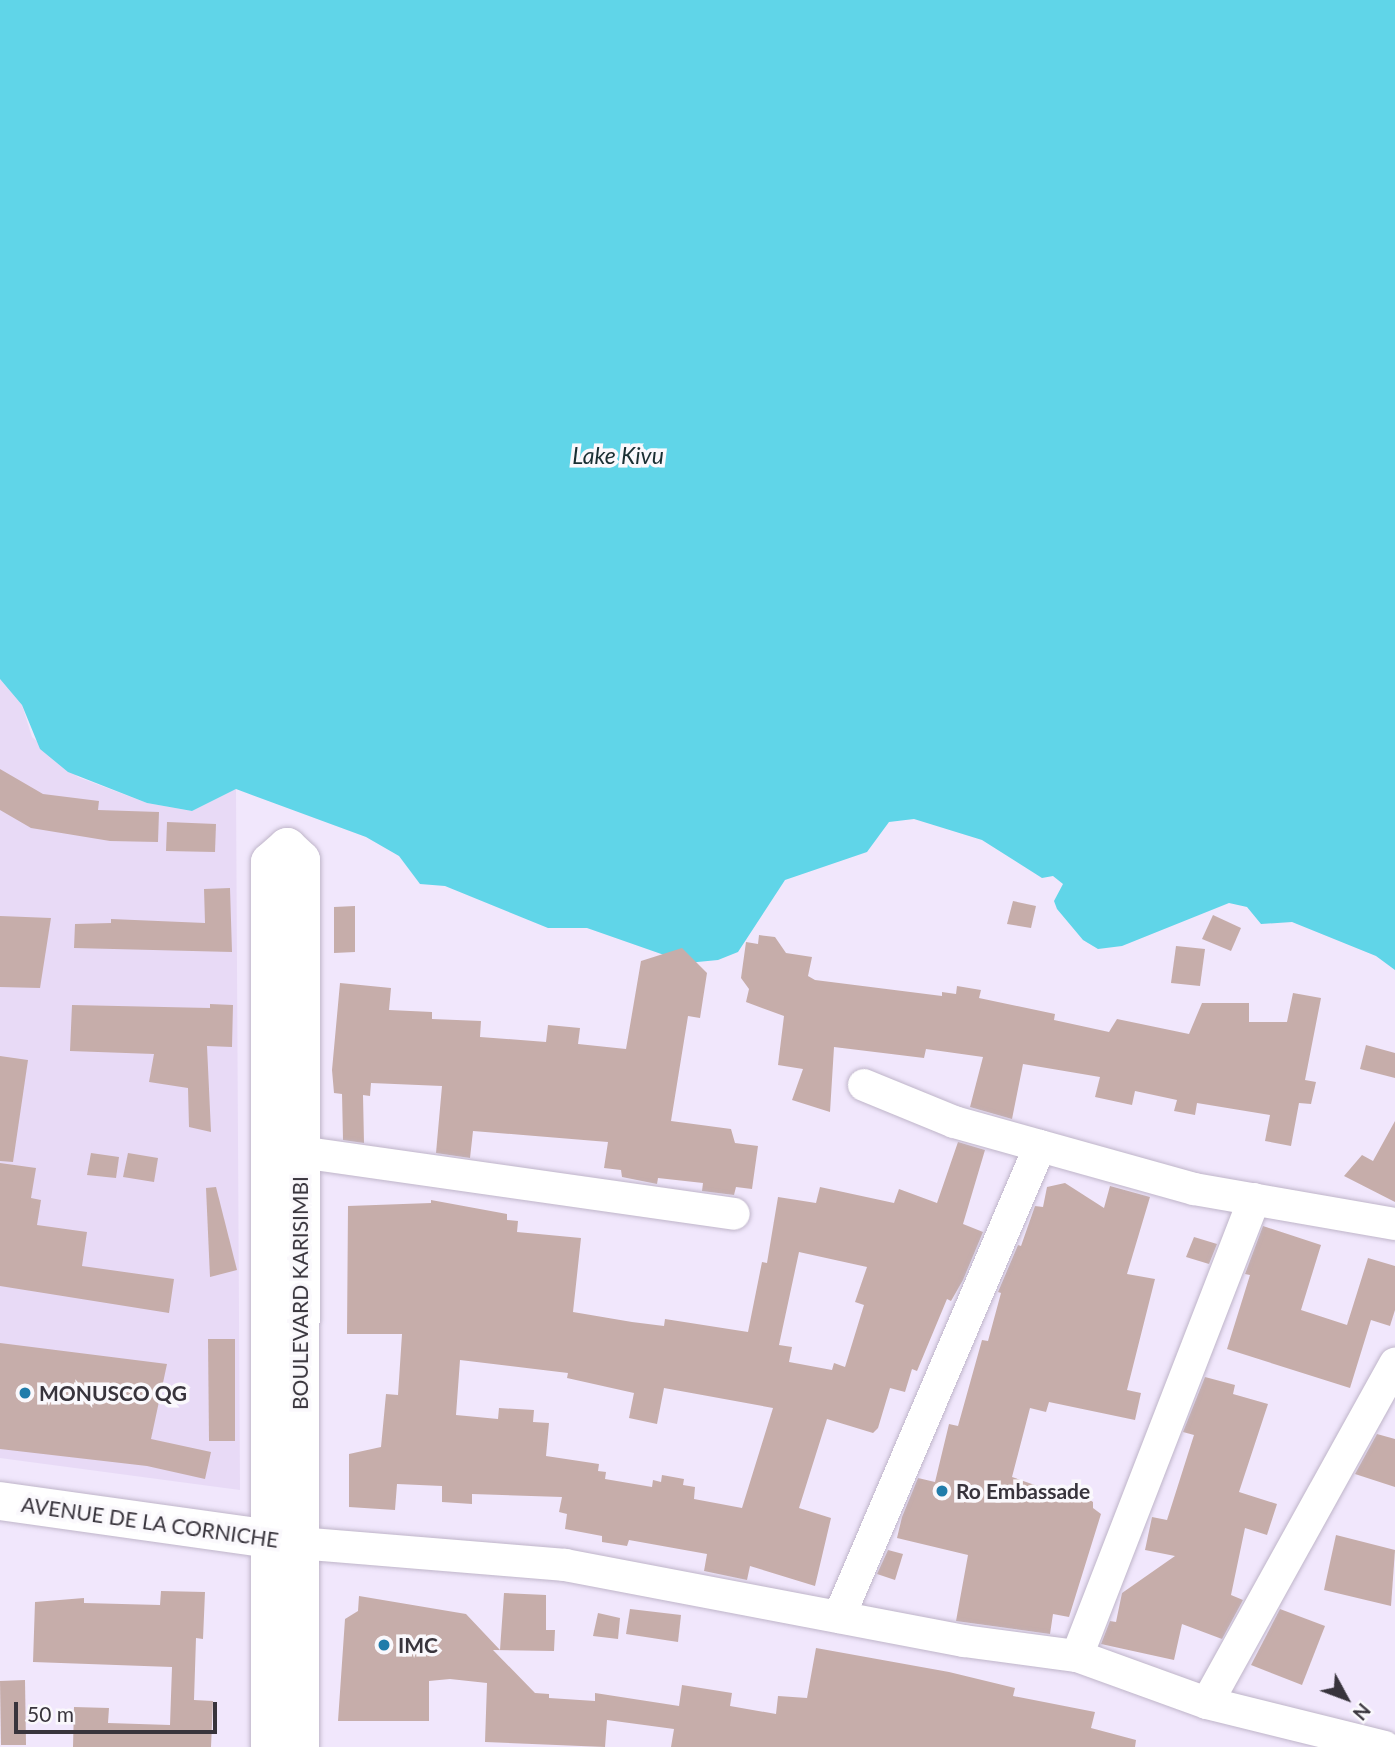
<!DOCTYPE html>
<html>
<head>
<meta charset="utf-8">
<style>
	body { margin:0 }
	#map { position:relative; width:1395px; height:1747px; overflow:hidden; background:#f1e7fc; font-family:Lato,sans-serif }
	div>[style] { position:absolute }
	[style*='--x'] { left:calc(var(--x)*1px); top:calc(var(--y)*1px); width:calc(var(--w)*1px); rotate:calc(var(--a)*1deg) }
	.built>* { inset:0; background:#e8daf6 }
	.water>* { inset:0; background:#60d5e8 }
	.building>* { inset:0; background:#c6adaa }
	.roads { filter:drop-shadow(0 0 2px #bfb5c9) drop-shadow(0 0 2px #bfb5c9) }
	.street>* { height:32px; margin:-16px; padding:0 16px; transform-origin:16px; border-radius:16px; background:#fff }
	.secondary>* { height:38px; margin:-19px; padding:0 19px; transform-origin:19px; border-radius:19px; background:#fff }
	.dots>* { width:19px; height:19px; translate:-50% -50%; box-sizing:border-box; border:4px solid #faf8fc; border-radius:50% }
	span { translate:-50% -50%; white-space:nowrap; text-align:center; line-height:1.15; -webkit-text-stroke:7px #faf8fc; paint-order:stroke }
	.street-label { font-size:21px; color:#38343c }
	.poi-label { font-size:21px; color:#38343c; font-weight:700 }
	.left { translate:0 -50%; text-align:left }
	.water-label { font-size:23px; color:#1a2f33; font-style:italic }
	.north { position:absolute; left:1311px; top:1663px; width:70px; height:70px; -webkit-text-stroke:5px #faf8fc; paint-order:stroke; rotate:131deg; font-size:19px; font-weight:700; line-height:28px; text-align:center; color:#38343c }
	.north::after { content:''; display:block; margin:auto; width:24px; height:32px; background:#38343c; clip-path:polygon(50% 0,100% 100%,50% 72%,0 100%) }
	.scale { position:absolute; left:14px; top:1702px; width:203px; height:32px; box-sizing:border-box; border:4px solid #38343c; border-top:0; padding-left:9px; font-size:21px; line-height:24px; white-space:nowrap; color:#38343c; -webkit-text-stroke:5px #faf8fc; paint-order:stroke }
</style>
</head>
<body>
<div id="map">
	<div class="built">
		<i style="clip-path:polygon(0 679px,22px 705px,32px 737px,78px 777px,147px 803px,192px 811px,236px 789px,240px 1490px,0 1458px)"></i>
	</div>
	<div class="water">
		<i style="clip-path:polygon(0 0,1395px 0,1395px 970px,1376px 956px,1292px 922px,1261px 924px,1247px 907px,1229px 903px,1122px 946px,1098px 949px,1083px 940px,1057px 909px,1054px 901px,1063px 884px,1053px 876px,1042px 878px,982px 840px,914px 819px,889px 822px,867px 852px,785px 880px,738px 952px,718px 960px,687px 963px,587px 928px,548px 928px,445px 886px,420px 884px,399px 856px,366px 837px,236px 789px,192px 811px,147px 803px,68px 772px,40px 749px,22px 705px,0 679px)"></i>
	</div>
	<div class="building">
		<i style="clip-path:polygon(0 769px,43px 794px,99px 801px,98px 810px,159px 812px,158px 842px,110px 841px,31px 828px,0 810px)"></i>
		<i style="clip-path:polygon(167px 822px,216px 824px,215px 852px,166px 851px)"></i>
		<i style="clip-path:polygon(230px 888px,232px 952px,74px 948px,75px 924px,111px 923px,111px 919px,205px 923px,204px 889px)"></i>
		<i style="clip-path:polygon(1013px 901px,1036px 906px,1031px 928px,1007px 924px)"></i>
		<i style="clip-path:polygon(355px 906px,355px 952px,334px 953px,334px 907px)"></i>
		<i style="clip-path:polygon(1213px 915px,1241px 928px,1231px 951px,1202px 939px)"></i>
		<i style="clip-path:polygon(0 916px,51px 918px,40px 988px,0 987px)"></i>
		<i style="clip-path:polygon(759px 935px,775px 937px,786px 953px,812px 957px,808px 976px,815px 980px,942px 996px,942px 992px,956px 994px,957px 986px,981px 990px,979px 998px,1055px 1014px,1054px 1020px,1109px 1032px,1117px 1019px,1189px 1034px,1202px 1003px,1249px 1003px,1249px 1022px,1287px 1022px,1293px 993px,1321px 998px,1305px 1080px,1316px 1082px,1311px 1104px,1299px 1103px,1291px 1146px,1265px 1141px,1270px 1115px,1197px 1103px,1195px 1115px,1174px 1111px,1177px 1100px,1135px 1091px,1132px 1105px,1095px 1097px,1100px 1077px,1023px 1064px,1012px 1119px,970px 1107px,983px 1057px,926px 1049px,924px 1058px,834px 1047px,830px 1112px,792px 1100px,803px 1069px,778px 1065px,784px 1016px,746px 1002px,749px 989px,741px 978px,746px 942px,758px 944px)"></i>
		<i style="clip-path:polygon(1176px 946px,1205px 949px,1200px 986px,1171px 983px)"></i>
		<i style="clip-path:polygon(682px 948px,707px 973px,700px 1018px,688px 1016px,671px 1121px,731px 1129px,735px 1143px,758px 1146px,752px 1189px,736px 1187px,734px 1195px,702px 1191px,703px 1183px,658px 1178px,657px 1184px,622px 1177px,621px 1170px,604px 1168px,608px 1142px,473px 1131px,470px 1158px,436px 1153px,442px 1086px,371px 1083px,370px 1096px,363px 1095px,364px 1143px,343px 1140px,342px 1094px,334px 1093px,332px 1070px,340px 983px,391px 988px,389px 1010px,432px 1012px,432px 1019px,481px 1021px,480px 1037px,546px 1042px,548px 1025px,580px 1028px,578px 1044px,626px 1049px,641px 961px)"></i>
		<i style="clip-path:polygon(210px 1004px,233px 1005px,232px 1047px,207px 1046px,211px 1132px,189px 1127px,188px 1088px,149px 1082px,154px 1054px,70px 1051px,72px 1005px,210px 1008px)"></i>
		<i style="clip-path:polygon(1366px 1045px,1395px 1053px,1395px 1078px,1360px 1069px)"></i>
		<i style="clip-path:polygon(0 1056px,28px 1060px,13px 1162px,0 1161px)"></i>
		<i style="clip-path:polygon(1395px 1121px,1395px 1202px,1344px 1176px,1362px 1155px,1373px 1161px)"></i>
		<i style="clip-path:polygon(evenodd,958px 1142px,985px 1150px,963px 1224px,983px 1232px,963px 1280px,951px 1301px,947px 1299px,917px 1371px,912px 1369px,905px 1392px,890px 1388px,878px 1428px,873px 1433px,827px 1419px,799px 1508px,831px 1518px,815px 1586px,750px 1566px,747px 1580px,704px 1571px,707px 1554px,629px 1540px,627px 1546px,602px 1542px,602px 1536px,565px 1529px,567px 1514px,559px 1512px,562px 1497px,472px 1494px,472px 1504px,442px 1502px,442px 1486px,397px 1484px,395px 1510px,349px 1507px,349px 1454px,381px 1447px,386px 1394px,398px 1395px,402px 1334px,347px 1334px,348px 1206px,431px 1203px,431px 1200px,507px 1214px,507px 1220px,518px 1221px,517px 1232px,581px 1238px,573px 1312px,632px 1322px,664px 1326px,665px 1319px,748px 1332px,762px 1262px,767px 1263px,778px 1197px,816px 1203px,820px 1187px,894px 1203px,899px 1189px,937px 1203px,958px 1142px,799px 1252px,867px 1267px,855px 1302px,864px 1305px,845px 1367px,834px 1363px,832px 1370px,789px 1362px,792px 1347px,779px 1345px,799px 1252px,958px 1142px,460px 1360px,568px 1373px,567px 1378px,634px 1393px,629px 1418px,657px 1424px,664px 1388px,773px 1408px,742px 1508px,694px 1499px,695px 1487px,683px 1485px,684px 1479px,662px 1475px,661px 1482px,653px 1480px,652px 1487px,605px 1479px,606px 1472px,598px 1471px,599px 1464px,546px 1456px,549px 1423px,533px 1422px,534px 1410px,499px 1408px,498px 1419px,456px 1415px,460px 1360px)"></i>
		<i style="clip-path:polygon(91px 1153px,119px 1157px,116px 1178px,87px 1175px)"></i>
		<i style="clip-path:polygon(128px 1153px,158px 1158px,154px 1182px,123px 1177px)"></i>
		<i style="clip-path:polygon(0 1163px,36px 1168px,31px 1198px,41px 1200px,37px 1225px,87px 1232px,82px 1266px,174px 1279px,169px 1313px,0 1286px)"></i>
		<i style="clip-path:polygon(1065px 1183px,1104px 1208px,1110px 1186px,1150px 1197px,1127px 1274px,1155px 1279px,1127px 1390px,1141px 1393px,1135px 1420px,1049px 1402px,1046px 1412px,1030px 1408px,1012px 1477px,1055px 1492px,1072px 1489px,1093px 1502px,1093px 1508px,1101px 1514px,1069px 1617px,1053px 1614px,1050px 1634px,956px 1621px,968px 1555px,897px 1538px,902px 1517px,918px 1478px,935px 1482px,949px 1424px,958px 1426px,982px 1340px,988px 1341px,1001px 1293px,998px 1292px,1018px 1245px,1021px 1246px,1035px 1206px,1043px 1207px,1047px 1187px)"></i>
		<i style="clip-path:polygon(216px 1187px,237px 1270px,210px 1277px,206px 1188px)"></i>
		<i style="clip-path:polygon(1263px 1226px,1321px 1245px,1301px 1310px,1347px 1325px,1368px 1258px,1395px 1266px,1395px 1310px,1390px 1326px,1371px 1320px,1350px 1388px,1227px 1349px,1250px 1275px,1245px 1274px)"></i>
		<i style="clip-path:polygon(1194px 1237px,1217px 1244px,1209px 1264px,1186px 1257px)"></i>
		<i style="clip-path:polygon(208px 1339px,235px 1339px,235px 1441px,209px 1441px)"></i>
		<i style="clip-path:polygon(0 1343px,167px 1364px,151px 1439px,211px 1452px,205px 1479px,147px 1466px,0 1449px)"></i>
		<i style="clip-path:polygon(1205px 1377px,1235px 1385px,1233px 1394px,1268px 1404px,1239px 1492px,1277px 1504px,1267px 1535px,1245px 1528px,1231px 1595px,1243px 1600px,1222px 1639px,1182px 1624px,1174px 1660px,1101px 1644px,1110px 1621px,1116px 1622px,1122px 1593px,1175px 1556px,1145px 1550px,1152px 1517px,1167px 1520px,1194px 1435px,1183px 1432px)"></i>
		<i style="clip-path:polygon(1377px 1434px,1395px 1439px,1395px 1487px,1355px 1474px)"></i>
		<i style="clip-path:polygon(1336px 1535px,1395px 1550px,1391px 1606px,1324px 1590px)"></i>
		<i style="clip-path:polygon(888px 1550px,903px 1554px,895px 1580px,877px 1574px)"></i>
		<i style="clip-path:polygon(161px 1591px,205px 1592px,203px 1639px,196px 1638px,194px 1700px,213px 1701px,211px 1747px,73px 1747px,74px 1707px,109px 1708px,108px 1723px,170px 1725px,172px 1667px,33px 1662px,35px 1602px,84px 1598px,84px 1603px,160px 1605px)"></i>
		<i style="clip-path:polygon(504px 1593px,546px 1595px,546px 1630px,555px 1630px,554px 1651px,493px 1650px,535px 1693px,549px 1694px,549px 1698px,595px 1701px,595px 1693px,679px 1706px,682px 1685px,732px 1693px,730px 1706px,776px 1714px,778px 1696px,807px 1698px,816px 1648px,949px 1672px,1015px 1688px,1013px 1696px,1095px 1712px,1091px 1728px,1136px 1740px,1135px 1747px,671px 1747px,674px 1729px,607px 1720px,605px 1747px,485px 1742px,487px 1683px,450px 1679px,429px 1681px,429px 1721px,338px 1721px,345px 1619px,358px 1611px,359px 1596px,466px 1614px,500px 1650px)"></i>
		<i style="clip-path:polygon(630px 1609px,681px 1615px,678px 1642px,626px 1634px)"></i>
		<i style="clip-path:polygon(1280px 1609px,1325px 1626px,1302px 1685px,1251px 1665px)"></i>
		<i style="clip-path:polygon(598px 1613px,620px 1618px,618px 1639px,593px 1636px)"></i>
		<i style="clip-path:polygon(25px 1680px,26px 1745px,1px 1745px,0 1681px)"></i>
	</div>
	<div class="roads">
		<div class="street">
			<i style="--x:864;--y:1085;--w:97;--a:22.3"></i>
			<i style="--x:954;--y:1122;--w:249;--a:15.6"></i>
			<i style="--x:1194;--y:1189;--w:204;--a:9.9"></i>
			<i style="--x:300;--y:1152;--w:438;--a:8.1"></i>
			<i style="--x:299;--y:1543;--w:267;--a:4.7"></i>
			<i style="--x:565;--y:1565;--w:406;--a:10.8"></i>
			<i style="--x:964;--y:1641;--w:114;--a:7.6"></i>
			<i style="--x:1077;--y:1656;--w:138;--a:19.9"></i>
			<i style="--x:1207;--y:1703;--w:183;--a:13.9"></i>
			<i style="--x:839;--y:1617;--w:512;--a:-66.89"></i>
			<i style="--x:1077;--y:1656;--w:490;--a:-68.8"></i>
			<i style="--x:1207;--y:1703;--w:388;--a:-61"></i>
		</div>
		<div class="secondary">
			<i style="--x:0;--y:1501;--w:293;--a:8"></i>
			<i style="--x:270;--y:1747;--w:885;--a:-90"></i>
			<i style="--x:270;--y:862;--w:23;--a:-41"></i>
			<i style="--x:287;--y:847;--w:19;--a:43"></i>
			<i style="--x:301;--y:860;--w:887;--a:90.06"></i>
		</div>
	</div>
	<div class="dots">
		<i style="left:25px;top:1393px;background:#207caa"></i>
		<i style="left:942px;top:1491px;background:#207caa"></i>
		<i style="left:384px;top:1645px;background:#207caa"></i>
	</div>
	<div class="street-label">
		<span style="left:300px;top:1293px;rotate:-90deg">BOULEVARD KARISIMBI</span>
		<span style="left:150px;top:1522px;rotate:8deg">AVENUE DE LA CORNICHE</span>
	</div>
	<div class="poi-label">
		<span class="left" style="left:39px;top:1393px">MONUSCO QG</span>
		<span class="left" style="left:956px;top:1491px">Ro Embassade</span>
		<span class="left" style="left:398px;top:1645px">IMC</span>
	</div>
	<div class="water-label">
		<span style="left:618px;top:455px">Lake Kivu</span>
	</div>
	<div class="north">N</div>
	<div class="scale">50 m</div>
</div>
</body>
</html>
